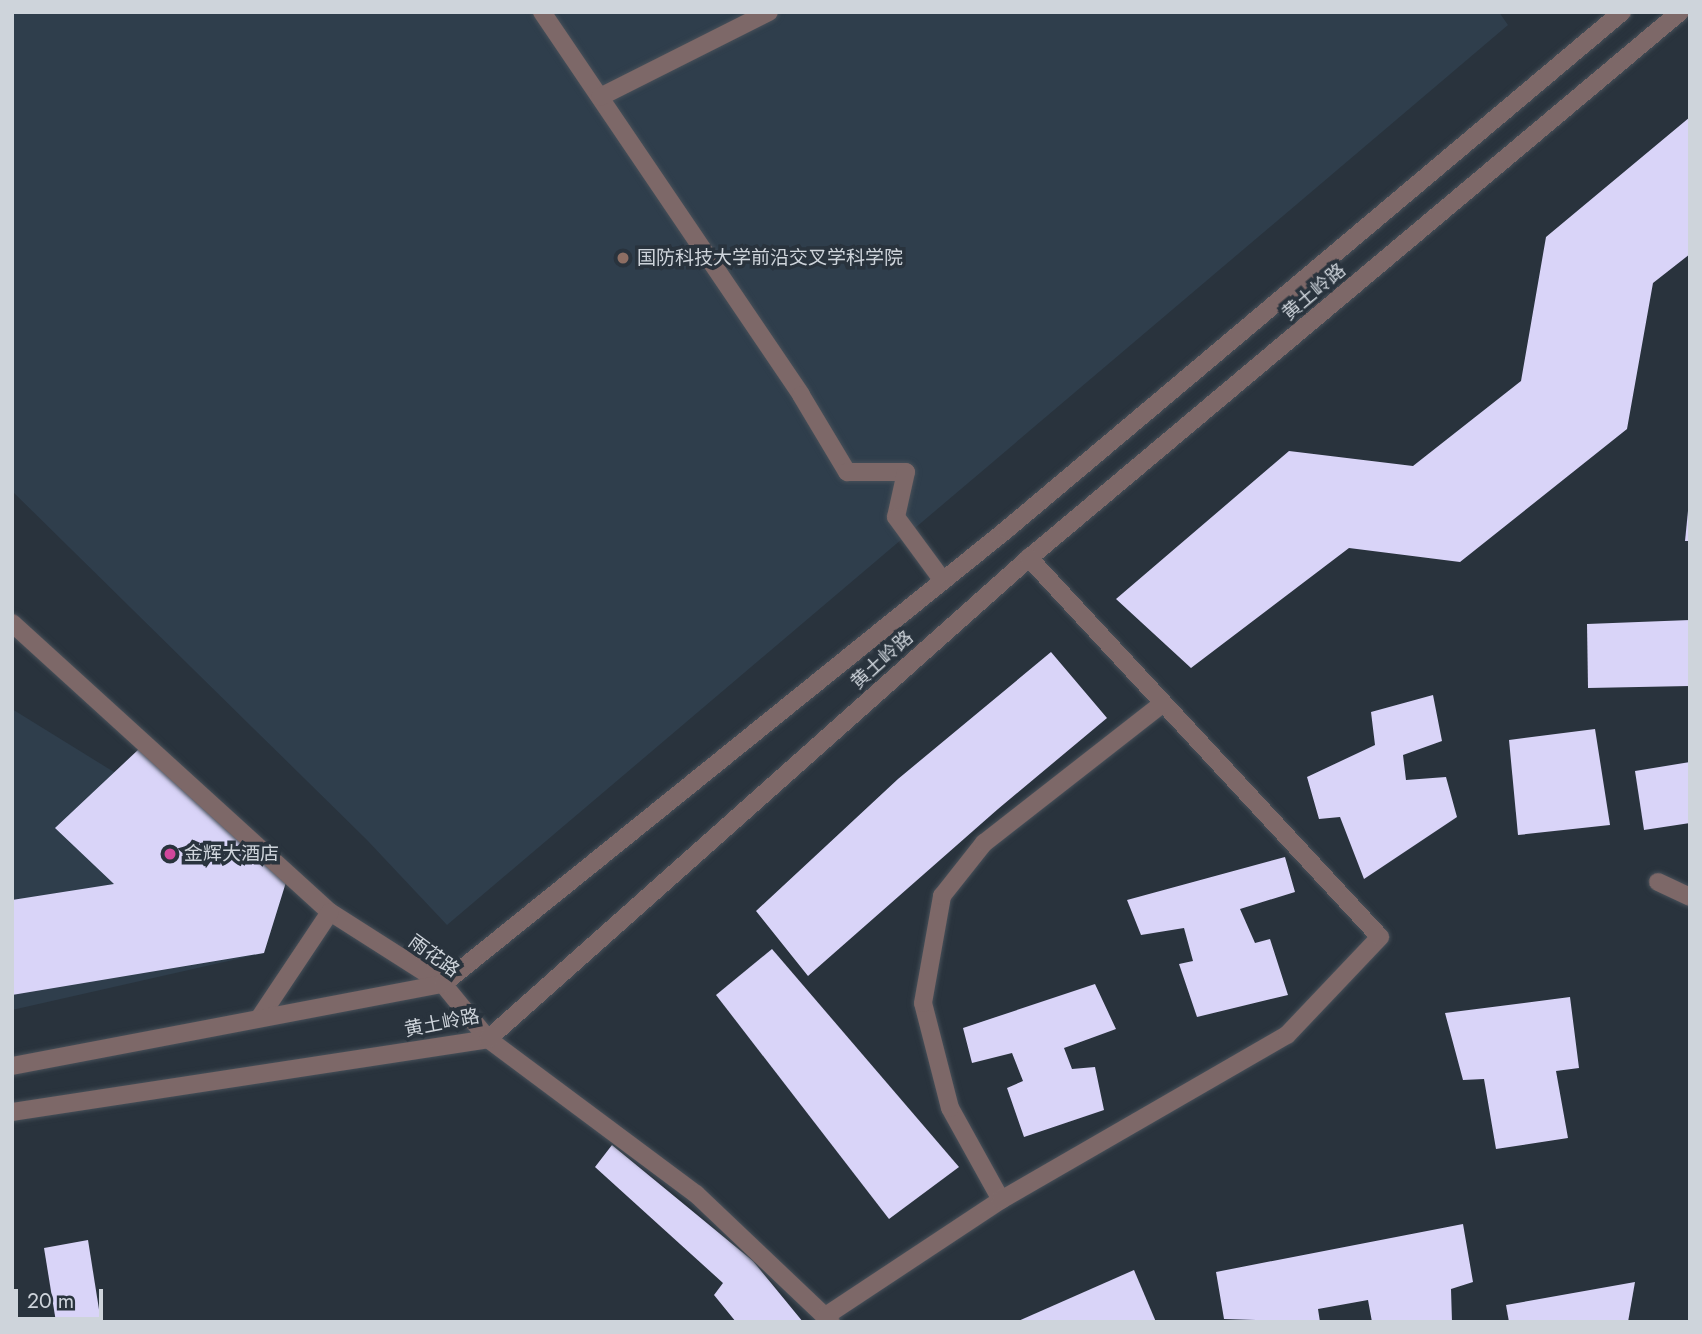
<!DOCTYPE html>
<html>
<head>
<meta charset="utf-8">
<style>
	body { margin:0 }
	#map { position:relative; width:1702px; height:1334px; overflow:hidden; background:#29333d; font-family:Jost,"Noto Sans SC",sans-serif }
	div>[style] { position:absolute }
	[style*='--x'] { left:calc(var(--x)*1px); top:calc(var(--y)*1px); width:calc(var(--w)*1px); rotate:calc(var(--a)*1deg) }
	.built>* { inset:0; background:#2f3e4c }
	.building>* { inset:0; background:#d9d4f8 }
	.roads { filter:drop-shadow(0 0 2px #475059) drop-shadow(0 0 2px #475059) }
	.minor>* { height:18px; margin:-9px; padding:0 9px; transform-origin:9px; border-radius:9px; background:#7d6868 }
	.dots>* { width:19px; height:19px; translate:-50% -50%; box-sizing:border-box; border:4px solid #29333d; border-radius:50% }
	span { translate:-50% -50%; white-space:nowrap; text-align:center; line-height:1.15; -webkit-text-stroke:7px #29333d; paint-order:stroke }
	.poi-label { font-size:19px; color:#ced4db }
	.left { translate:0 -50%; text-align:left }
	.street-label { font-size:19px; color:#ced4db }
	.frame { position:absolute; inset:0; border:14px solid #ced4db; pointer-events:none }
	.scale { position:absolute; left:14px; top:1289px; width:89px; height:32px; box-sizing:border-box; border:4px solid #ced4db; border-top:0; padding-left:9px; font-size:21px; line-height:24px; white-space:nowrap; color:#ced4db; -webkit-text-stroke:5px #29333d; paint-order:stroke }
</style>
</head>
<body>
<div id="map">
	<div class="built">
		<i style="clip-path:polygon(12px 12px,1499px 12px,1508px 25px,447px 925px,367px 840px,12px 491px)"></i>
		<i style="clip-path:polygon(12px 709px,287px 879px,264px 953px,12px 1010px)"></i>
	</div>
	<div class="building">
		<i style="clip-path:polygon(1690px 117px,1690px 254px,1653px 283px,1627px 429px,1460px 562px,1349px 548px,1191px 668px,1116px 599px,1289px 451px,1413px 466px,1521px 381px,1546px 237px)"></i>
		<i style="clip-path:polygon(1688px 511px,1690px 512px,1690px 541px,1685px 541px)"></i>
		<i style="clip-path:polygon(1690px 620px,1690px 686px,1588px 688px,1587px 624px)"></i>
		<i style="clip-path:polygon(1051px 652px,1107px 718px,998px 809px,808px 976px,756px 911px,898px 779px)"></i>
		<i style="clip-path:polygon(1433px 695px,1442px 741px,1403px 755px,1406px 780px,1446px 777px,1457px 817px,1364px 879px,1340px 817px,1319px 819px,1307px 777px,1375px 745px,1371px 712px)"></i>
		<i style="clip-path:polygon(1595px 729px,1610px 825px,1518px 835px,1509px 740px)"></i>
		<i style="clip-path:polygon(139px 749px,287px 879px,264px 953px,12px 995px,12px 900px,114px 884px,55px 828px)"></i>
		<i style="clip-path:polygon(1690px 762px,1690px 823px,1644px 830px,1635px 771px)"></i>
		<i style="clip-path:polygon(1285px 857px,1295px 892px,1240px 909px,1255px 943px,1270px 939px,1288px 995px,1197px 1017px,1179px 964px,1193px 961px,1184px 928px,1141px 935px,1127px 900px)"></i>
		<i style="clip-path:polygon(772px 949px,959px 1167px,889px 1219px,716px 995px)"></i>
		<i style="clip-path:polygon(1095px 984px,1116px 1029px,1064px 1048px,1072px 1069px,1095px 1067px,1104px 1110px,1024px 1137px,1007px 1088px,1023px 1081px,1012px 1053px,972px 1063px,963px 1028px)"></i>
		<i style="clip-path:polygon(1570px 997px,1579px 1068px,1556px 1071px,1568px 1138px,1496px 1149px,1484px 1079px,1463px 1080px,1445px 1013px)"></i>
		<i style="clip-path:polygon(612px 1145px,753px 1261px,803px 1322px,736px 1322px,714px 1295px,723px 1283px,595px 1167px)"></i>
		<i style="clip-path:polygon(1463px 1224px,1473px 1282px,1451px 1289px,1452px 1322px,1372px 1322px,1368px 1300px,1318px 1309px,1320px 1322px,1224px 1319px,1216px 1272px)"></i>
		<i style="clip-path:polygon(88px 1240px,101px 1322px,56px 1322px,44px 1248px)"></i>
		<i style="clip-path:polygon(1134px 1270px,1156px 1322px,1016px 1322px)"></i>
		<i style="clip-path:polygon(1635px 1282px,1628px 1322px,1509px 1322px,1506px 1305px)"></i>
	</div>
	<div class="roads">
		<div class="minor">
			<i style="--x:542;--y:12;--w:462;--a:55.9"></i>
			<i style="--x:801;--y:395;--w:90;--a:59.1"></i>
			<i style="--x:847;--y:472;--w:59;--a:0"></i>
			<i style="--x:906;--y:472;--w:46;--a:102.5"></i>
			<i style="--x:896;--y:517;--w:79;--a:53.7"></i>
			<i style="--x:600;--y:97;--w:189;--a:-26.7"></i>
			<i style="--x:12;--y:623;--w:430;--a:42.3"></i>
			<i style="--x:330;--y:912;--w:134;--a:32.5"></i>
			<i style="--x:443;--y:984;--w:71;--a:50.7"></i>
			<i style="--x:488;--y:1039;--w:259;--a:36.7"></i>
			<i style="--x:696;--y:1194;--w:186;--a:43.5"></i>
			<i style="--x:1658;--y:882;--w:35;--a:25"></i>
			<i style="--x:260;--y:1017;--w:126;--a:-56.3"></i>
			<i style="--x:12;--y:1066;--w:439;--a:-10.8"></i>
			<i style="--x:443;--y:984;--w:723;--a:-38.88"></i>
			<i style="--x:1006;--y:530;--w:805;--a:-40.06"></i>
			<i style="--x:12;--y:1112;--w:482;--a:-8.7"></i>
			<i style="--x:488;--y:1039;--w:724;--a:-41.64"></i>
			<i style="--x:1029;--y:558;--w:850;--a:-39.99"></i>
			<i style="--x:1001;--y:1200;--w:105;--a:-119"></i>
			<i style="--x:950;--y:1108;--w:108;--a:-104.4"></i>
			<i style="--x:923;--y:1003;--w:109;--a:-79.9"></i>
			<i style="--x:942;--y:896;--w:68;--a:-51.6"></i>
			<i style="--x:984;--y:843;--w:226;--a:-38"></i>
			<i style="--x:827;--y:1315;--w:209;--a:-33.5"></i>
			<i style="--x:1001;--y:1200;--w:330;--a:-30"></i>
			<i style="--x:1287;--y:1035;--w:135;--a:-46.5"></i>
			<i style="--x:1380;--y:937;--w:517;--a:-132.8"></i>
		</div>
	</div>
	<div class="dots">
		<i style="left:623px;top:258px;background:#8d6e63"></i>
		<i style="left:170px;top:854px;background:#d1479c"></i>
	</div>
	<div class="poi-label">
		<span class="left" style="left:637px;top:258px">国防科技大学前沿交叉学科学院</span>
		<span class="left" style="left:184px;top:854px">金辉大酒店</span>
	</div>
	<div class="street-label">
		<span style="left:1314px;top:292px;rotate:-40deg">黄土岭路</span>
		<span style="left:882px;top:660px;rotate:-42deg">黄土岭路</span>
		<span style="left:434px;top:956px;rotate:36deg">雨花路</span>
		<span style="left:442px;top:1023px;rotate:-11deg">黄土岭路</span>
	</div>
	<div class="frame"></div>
	<div class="scale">20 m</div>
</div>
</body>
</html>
